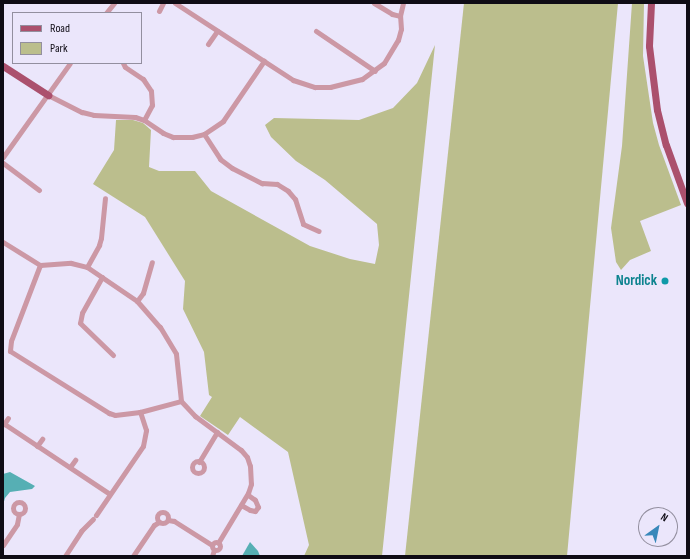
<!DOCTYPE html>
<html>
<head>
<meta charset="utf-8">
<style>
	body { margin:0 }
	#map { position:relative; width:690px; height:559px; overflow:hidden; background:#ebe6fb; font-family:"Sofia Sans Condensed",sans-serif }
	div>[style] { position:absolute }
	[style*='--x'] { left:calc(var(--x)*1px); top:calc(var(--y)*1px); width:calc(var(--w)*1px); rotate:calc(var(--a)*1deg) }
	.green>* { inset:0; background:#bbbe8d }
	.water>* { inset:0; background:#56afb4 }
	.minor>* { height:5px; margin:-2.5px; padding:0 2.5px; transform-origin:2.5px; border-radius:2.5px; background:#cc98a5 }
	.minor>.ring { margin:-2.5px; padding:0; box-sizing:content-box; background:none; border:5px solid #cc98a5; border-radius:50% }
	.major>* { height:7px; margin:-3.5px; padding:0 3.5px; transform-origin:3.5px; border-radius:3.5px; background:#ab506d }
	.dots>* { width:11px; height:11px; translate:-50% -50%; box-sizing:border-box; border:2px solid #ebe6fb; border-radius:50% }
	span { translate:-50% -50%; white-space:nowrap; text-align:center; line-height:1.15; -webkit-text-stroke:3px #ebe6fb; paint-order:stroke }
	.culture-label { font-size:15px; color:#0d838f; font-weight:700 }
	.right { translate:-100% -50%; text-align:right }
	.frame { position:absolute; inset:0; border:4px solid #0f0c15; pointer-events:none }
	.legend { position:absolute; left:12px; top:12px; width:130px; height:52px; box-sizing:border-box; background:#ebe6fb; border:1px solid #938f9f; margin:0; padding:5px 7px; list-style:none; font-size:12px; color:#0f0c15 }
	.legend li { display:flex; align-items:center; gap:8px; height:20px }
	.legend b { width:20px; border:1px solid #938f9f }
	.north { position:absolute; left:638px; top:507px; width:40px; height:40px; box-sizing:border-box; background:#ebe6fb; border:1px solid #938f9f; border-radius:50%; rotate:33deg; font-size:11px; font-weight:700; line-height:16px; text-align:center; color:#0f0c15 }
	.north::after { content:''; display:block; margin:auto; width:14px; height:18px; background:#3888ba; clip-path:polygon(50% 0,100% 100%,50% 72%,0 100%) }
</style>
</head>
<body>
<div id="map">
	<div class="green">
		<i style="clip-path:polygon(464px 3px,618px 3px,567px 556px,405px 556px)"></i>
		<i style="clip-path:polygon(632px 3px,644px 3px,643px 56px,653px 123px,659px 145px,681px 205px,640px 221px,651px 251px,630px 260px,621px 270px,616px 262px,611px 228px,622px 146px)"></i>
		<i style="clip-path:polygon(435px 45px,382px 556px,304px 556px,309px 545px,288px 452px,240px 417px,228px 435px,200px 416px,212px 397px,209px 395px,204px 352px,183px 309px,185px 281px,145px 217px,93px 184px,114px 150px,116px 120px,133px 120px,143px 123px,151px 130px,149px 167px,159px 171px,195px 171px,211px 191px,310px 246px,350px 259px,375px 264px,379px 245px,377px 224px,325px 180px,296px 161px,271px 137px,265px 125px,274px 118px,359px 120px,393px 108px,417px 83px)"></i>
	</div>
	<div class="water">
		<i style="clip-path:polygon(10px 472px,35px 486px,32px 489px,10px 492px,5px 498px,3px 505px,3px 474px)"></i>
		<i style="clip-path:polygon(250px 542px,258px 551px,260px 556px,242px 556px)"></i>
	</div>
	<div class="minor">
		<i style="--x:175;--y:3;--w:141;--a:33.1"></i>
		<i style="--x:293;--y:80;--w:23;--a:18"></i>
		<i style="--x:315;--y:87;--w:15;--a:0"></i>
		<i style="--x:330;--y:87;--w:33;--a:-14"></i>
		<i style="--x:362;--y:79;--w:27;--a:-36"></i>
		<i style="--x:384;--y:63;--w:27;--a:-59"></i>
		<i style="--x:398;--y:40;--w:11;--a:-75"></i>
		<i style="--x:401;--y:29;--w:13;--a:-94"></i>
		<i style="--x:400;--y:16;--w:13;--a:-77"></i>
		<i style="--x:374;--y:3;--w:21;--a:31"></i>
		<i style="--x:392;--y:14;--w:8;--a:14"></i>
		<i style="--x:159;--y:11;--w:9;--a:-63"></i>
		<i style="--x:106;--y:13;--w:13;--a:-51"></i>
		<i style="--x:316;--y:31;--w:71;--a:34.1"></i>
		<i style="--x:208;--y:44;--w:16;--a:-55"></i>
		<i style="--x:123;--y:63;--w:4;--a:63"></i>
		<i style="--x:125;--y:67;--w:22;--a:34"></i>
		<i style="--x:143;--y:79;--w:14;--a:56"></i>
		<i style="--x:151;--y:91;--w:14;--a:86"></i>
		<i style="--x:152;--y:105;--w:17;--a:118"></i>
		<i style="--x:48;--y:95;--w:38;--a:27"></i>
		<i style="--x:82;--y:112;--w:12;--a:14"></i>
		<i style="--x:94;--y:115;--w:41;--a:2.8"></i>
		<i style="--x:135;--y:117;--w:9;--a:18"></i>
		<i style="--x:144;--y:120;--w:23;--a:34"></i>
		<i style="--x:163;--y:133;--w:11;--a:22"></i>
		<i style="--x:173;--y:137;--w:19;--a:0"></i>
		<i style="--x:192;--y:137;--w:12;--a:-14"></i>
		<i style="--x:204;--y:134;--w:23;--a:-34"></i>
		<i style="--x:223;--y:121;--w:73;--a:-55.7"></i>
		<i style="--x:204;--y:134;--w:30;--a:57"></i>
		<i style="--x:220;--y:159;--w:15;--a:37"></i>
		<i style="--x:232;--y:168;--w:34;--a:27"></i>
		<i style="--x:262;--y:183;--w:15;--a:4"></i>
		<i style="--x:277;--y:184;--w:13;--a:32"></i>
		<i style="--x:288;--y:191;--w:11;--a:49"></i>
		<i style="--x:295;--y:199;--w:26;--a:72"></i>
		<i style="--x:303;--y:224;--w:17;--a:24"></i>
		<i style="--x:3;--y:157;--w:115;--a:-54.5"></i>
		<i style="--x:3;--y:163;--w:45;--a:36.9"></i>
		<i style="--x:3;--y:242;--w:44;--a:31.9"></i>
		<i style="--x:40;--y:265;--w:31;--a:-4"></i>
		<i style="--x:71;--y:263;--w:16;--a:14"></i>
		<i style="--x:87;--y:267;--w:60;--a:34.2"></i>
		<i style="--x:137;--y:301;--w:35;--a:49"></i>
		<i style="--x:160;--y:327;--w:31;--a:59"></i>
		<i style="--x:176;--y:354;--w:47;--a:83.9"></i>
		<i style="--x:40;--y:265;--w:81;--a:110.9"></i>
		<i style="--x:11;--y:341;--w:10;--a:96"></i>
		<i style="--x:10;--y:351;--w:117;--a:32.1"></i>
		<i style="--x:109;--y:413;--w:6;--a:18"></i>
		<i style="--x:115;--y:415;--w:25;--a:-7"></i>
		<i style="--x:140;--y:412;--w:42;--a:-15"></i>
		<i style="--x:87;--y:267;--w:25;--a:-61"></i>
		<i style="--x:99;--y:245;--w:7;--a:-74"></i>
		<i style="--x:101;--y:238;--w:40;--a:-84.3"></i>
		<i style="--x:102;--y:277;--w:41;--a:119.1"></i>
		<i style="--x:82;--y:313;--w:10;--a:101"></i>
		<i style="--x:80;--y:323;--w:46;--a:44.1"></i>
		<i style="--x:137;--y:301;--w:10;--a:-53"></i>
		<i style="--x:143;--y:293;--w:32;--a:-74"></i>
		<i style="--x:181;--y:401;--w:21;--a:47"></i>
		<i style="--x:195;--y:416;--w:57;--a:36.5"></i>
		<i style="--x:241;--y:450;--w:9;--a:49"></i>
		<i style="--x:247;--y:457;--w:9;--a:72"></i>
		<i style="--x:250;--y:466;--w:18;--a:87"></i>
		<i style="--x:251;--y:484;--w:9;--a:108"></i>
		<i style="--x:248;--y:493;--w:58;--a:121"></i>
		<i style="--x:3;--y:423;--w:128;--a:33.6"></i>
		<i style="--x:4;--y:424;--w:7;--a:-56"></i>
		<i style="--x:37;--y:446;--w:9;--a:-54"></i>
		<i class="ring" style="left:192px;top:461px;width:7px;height:7px"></i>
		<i style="--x:199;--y:462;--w:35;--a:-59"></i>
		<i style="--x:70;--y:467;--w:9;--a:-54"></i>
		<i class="ring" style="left:13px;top:502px;width:7px;height:7px"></i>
		<i style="--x:241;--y:505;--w:10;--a:29"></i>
		<i style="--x:250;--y:510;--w:5;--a:11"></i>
		<i style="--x:255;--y:511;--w:5;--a:-53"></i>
		<i style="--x:258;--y:507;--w:8;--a:-113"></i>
		<i style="--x:255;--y:500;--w:9;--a:-144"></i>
		<i class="ring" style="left:157.5px;top:512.5px;width:6px;height:6px"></i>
		<i style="--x:96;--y:515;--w:83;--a:-55.7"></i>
		<i style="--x:143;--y:446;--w:16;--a:-79"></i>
		<i style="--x:146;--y:430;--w:19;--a:-108"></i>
		<i style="--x:168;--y:520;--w:6;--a:9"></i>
		<i style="--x:174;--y:521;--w:45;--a:32.3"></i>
		<i class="ring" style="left:212px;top:542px;width:3px;height:3px"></i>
		<i style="--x:3;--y:545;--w:25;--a:-56"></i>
		<i style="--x:17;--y:524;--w:10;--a:-79"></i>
		<i style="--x:65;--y:556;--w:30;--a:-57"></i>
		<i style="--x:81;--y:531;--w:17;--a:-45"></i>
		<i style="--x:133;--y:556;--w:37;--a:-56"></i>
		<i style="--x:154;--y:525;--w:6;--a:-31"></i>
		<i style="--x:212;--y:556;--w:6;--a:-72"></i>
	</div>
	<div class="major">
		<i style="--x:651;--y:3;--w:43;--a:92.7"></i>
		<i style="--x:649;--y:46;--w:64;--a:82.9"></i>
		<i style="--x:657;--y:110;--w:36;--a:76"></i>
		<i style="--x:666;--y:145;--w:62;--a:70.1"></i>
		<i style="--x:3;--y:66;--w:54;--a:32.8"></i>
	</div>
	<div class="dots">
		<i style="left:665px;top:281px;background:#0f9aa8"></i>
	</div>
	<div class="culture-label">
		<span class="right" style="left:657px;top:281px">Nordick</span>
	</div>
	<div class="frame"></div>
	<ul class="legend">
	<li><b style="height:5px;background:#ab506d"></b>Road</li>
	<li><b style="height:11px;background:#bbbe8d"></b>Park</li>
	</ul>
	<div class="north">N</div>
</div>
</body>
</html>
